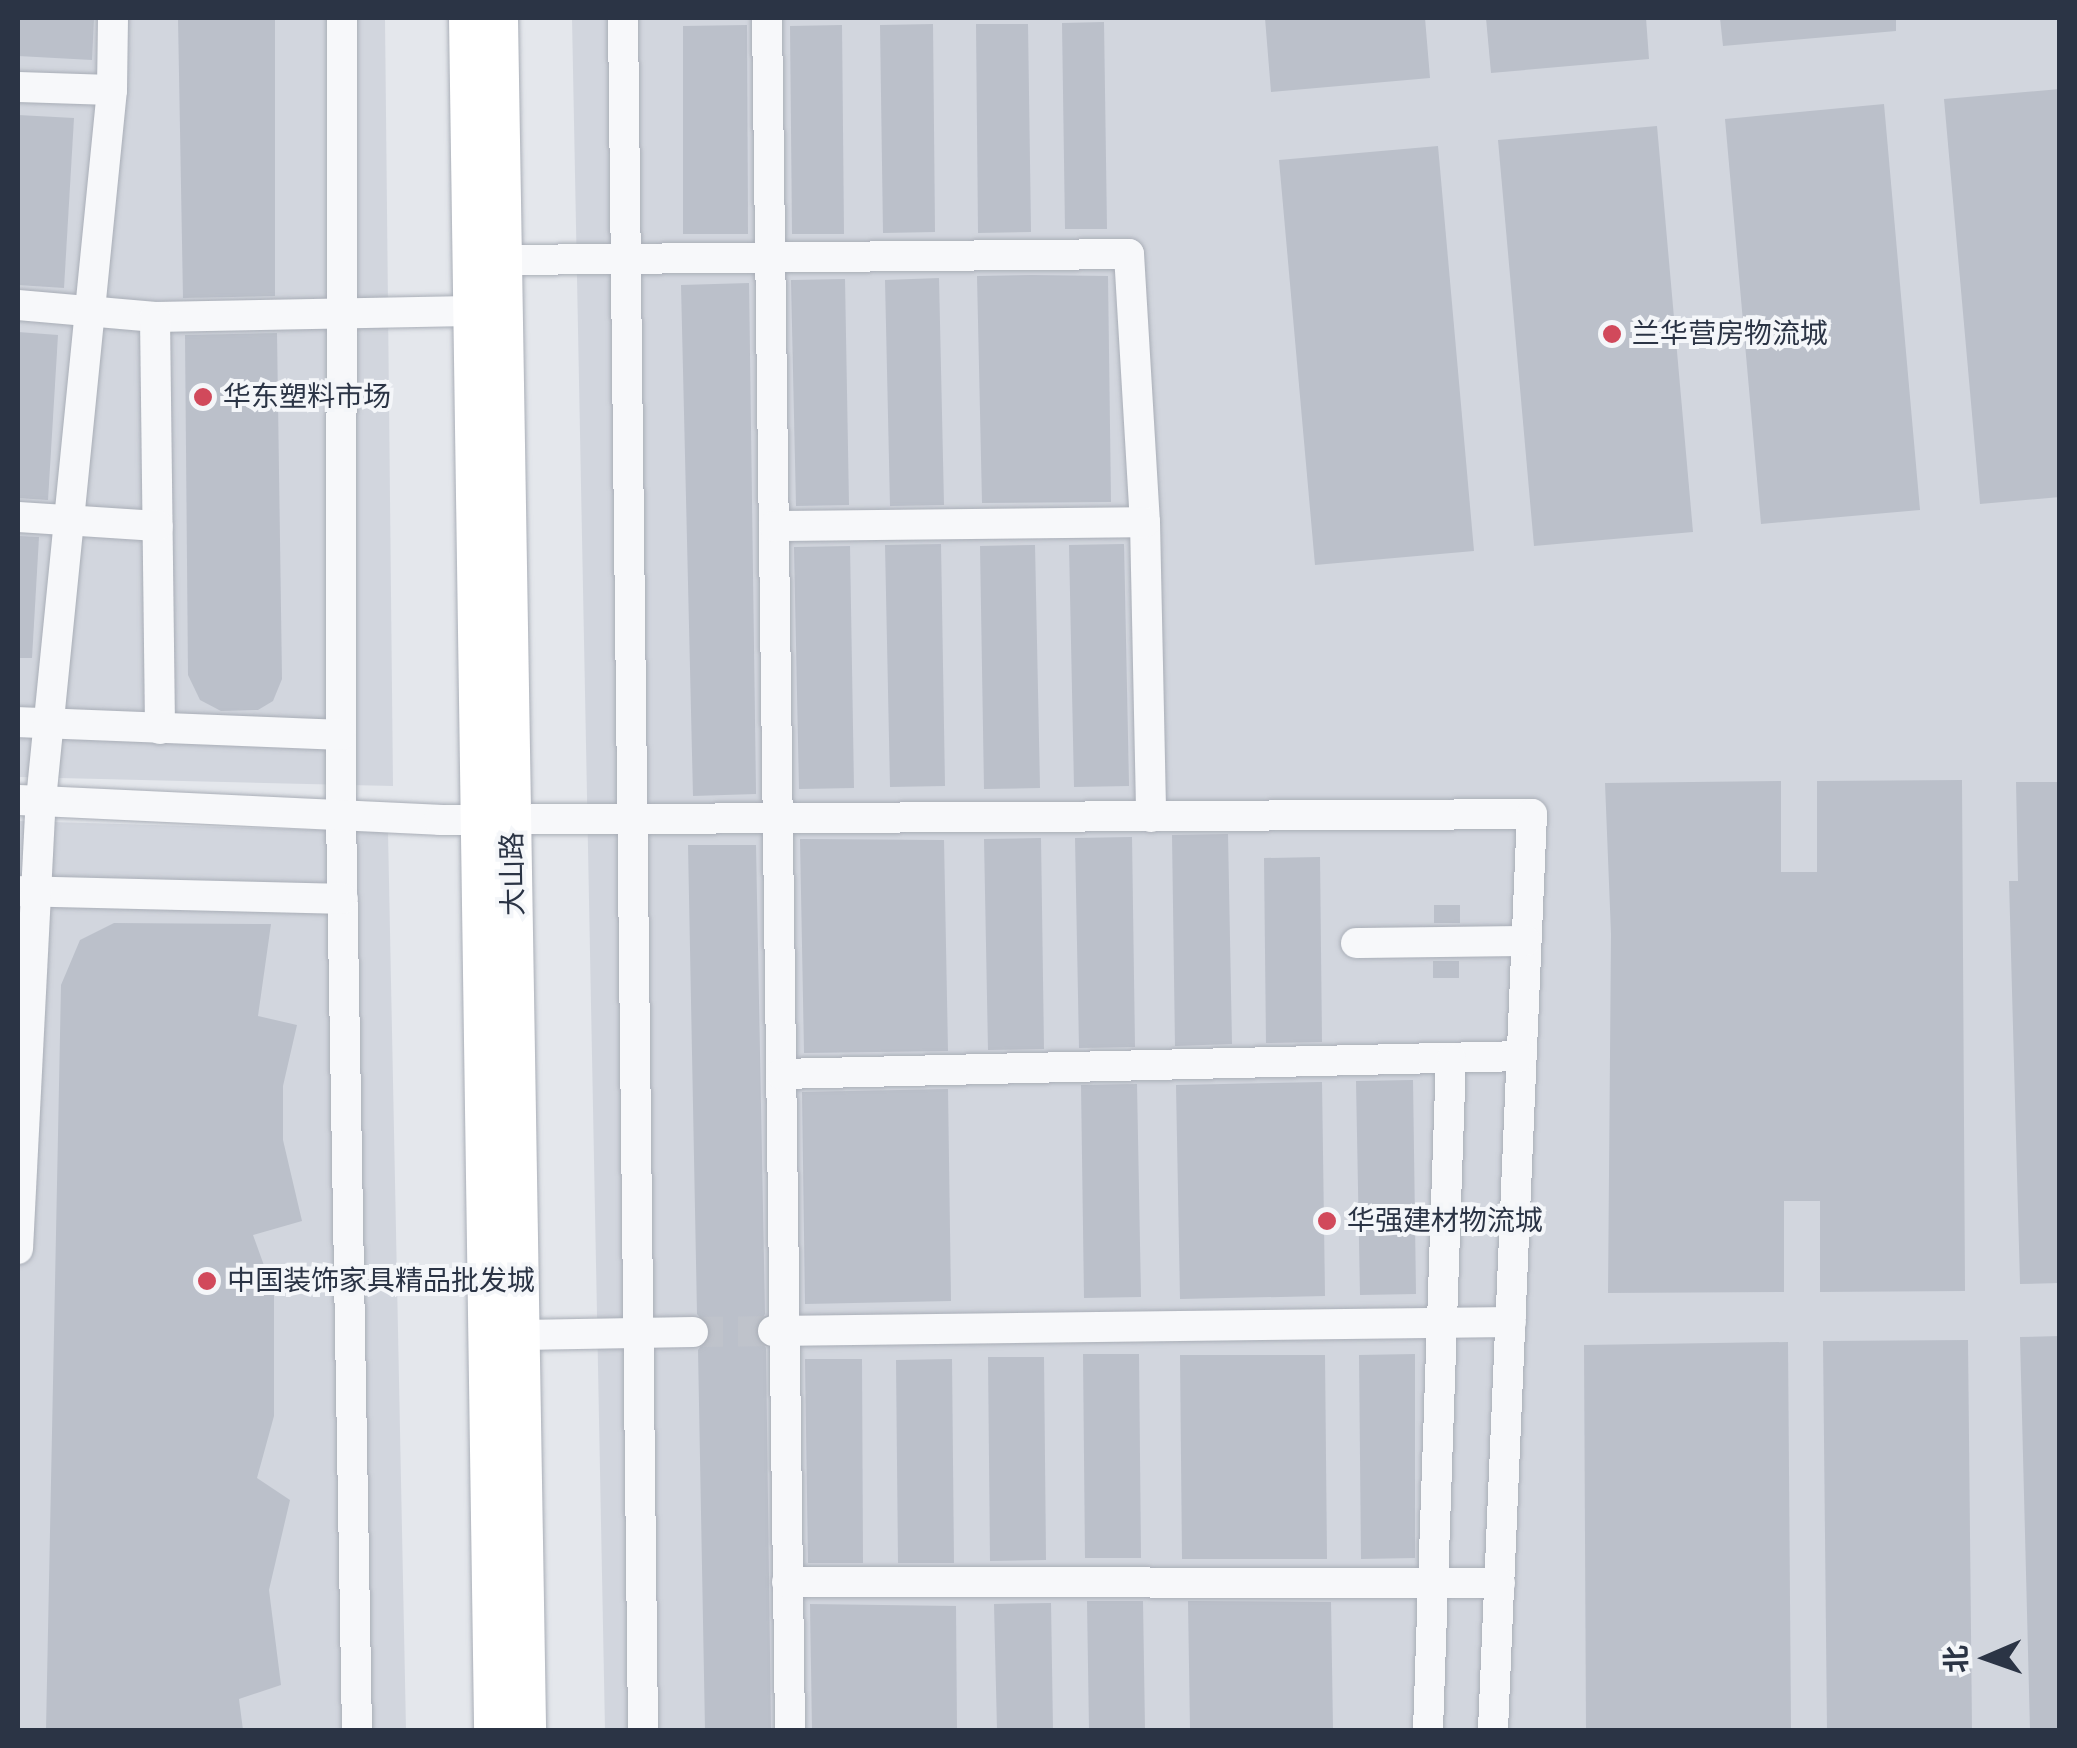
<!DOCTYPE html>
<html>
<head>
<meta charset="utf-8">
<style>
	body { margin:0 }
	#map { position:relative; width:2077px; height:1748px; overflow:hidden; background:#e4e7ec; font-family:"DejaVu Sans","Noto Sans SC",sans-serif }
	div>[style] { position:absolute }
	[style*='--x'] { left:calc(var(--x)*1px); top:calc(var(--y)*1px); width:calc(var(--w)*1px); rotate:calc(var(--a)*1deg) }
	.built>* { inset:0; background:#d2d6de }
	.building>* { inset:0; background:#bbc0ca }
	.minor-tunnel>* { height:30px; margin-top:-15px; transform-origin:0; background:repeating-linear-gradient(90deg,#bfc3cb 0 30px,transparent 0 45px) }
	.roads { filter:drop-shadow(0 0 2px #a9aeb7) drop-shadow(0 0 2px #a9aeb7) }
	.minor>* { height:30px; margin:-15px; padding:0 15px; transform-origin:15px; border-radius:15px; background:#f7f8fa }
	.major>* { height:38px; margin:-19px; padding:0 19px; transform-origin:19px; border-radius:19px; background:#fff }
	.dots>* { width:28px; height:28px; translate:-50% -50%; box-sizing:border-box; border:5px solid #f4f6f9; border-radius:50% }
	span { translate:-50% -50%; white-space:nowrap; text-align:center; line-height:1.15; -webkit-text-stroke:8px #f4f6f9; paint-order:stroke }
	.poi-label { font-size:28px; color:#2b3445 }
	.left { translate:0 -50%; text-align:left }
	.street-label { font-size:28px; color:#2b3445 }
	.frame { position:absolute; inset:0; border:20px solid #2b3445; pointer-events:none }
	.north { position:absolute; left:1937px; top:1608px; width:100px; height:100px; -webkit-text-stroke:8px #f4f6f9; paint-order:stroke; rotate:268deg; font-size:28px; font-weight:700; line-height:40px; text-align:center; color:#2b3445 }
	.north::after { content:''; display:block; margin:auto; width:35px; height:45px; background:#2b3445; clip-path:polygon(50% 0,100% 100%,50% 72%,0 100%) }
</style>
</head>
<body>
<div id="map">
	<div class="built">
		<i style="clip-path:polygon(18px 18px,385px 18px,393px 786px,18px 777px)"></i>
		<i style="clip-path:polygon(572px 18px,2059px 18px,2059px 1730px,605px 1730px)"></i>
		<i style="clip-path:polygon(18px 821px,388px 832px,406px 1730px,18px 1730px)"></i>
	</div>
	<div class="building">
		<i style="clip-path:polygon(18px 18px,94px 18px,92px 60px,18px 56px)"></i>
		<i style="clip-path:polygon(178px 18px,275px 18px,275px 296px,183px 298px)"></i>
		<i style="clip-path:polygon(1265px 18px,1425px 18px,1430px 78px,1271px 92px)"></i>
		<i style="clip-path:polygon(1486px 18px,1646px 18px,1649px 59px,1491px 73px)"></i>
		<i style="clip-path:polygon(1720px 18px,1896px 18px,1896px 31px,1723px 46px)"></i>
		<i style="clip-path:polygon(1104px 22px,1107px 229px,1065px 229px,1062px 23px)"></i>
		<i style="clip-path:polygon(933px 24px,935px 232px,883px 233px,880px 25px)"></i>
		<i style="clip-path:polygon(976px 24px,1028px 24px,1031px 232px,978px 233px)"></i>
		<i style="clip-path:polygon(747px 25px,748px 234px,683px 234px,683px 26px)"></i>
		<i style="clip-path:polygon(842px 25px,844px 234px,792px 234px,790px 26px)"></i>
		<i style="clip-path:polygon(2060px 89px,2060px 497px,1980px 504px,1944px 99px)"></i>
		<i style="clip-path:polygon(1884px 104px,1920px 510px,1761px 524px,1725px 119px)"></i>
		<i style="clip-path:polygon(18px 115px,74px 118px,64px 288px,18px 285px)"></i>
		<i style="clip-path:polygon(1657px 126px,1693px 532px,1534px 546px,1498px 140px)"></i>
		<i style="clip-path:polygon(1438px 146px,1474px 551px,1315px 565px,1279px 160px)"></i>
		<i style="clip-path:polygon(1031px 275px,1108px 276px,1111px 502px,982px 503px,977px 276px)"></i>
		<i style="clip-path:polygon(939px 278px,944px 505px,890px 506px,885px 280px)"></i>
		<i style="clip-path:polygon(845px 279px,849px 505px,796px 506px,791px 280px)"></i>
		<i style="clip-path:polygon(749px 283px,756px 794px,693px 796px,681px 285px)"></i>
		<i style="clip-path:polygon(18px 332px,58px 335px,48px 500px,18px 498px)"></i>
		<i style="clip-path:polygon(277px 333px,282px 679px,273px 701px,258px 710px,221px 711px,200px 700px,188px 675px,185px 335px)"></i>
		<i style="clip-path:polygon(18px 536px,39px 537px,32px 658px,18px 658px)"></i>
		<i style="clip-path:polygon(941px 544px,945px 786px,890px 787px,885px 545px)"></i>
		<i style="clip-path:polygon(1124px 544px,1129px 786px,1074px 787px,1069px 545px)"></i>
		<i style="clip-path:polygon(1035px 545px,1040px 788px,984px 789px,980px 546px)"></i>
		<i style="clip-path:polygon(850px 546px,854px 788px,799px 789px,794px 547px)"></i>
		<i style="clip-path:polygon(1962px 780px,1965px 1291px,1820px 1292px,1820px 1201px,1784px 1201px,1784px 1292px,1608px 1293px,1611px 934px,1605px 783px,1781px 781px,1781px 872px,1817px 872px,1817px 781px)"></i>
		<i style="clip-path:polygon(2016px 782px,2060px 782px,2060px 1283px,2020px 1284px,2009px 881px,2018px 881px)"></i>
		<i style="clip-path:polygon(1228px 834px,1232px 1044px,1175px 1046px,1172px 835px)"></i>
		<i style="clip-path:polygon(1132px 837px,1135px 1047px,1079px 1048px,1075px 838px)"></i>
		<i style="clip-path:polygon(1041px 838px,1044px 1049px,988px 1050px,984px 839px)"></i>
		<i style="clip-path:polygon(800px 839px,944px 840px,948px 1051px,804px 1053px)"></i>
		<i style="clip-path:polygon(688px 845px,756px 845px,765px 1314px,754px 1332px,766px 1348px,771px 1730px,705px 1730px,698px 1350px,712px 1331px,697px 1314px)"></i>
		<i style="clip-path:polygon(1320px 857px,1322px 1042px,1266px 1043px,1264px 858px)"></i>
		<i style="clip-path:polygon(1434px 905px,1460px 905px,1460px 923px,1434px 923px)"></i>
		<i style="clip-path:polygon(114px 923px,271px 924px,258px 1016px,297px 1025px,283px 1086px,283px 1140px,302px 1221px,253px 1235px,274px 1293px,274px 1416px,257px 1478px,290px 1500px,269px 1590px,281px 1685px,239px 1699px,243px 1730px,46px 1730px,61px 985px,80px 940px)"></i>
		<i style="clip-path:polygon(1433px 961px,1459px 961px,1459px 978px,1433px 978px)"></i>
		<i style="clip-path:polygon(1413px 1080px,1416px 1294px,1360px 1295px,1356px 1081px)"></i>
		<i style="clip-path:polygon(1322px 1082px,1325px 1296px,1180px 1299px,1176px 1085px)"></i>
		<i style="clip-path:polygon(1137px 1084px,1141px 1297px,1084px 1298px,1081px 1085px)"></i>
		<i style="clip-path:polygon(948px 1089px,951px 1301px,805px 1304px,802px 1092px)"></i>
		<i style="clip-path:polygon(2060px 1336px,2060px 1730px,2030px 1730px,2020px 1337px)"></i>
		<i style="clip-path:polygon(1968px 1340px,1972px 1730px,1827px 1730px,1823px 1341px)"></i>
		<i style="clip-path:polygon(1788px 1342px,1791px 1730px,1586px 1730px,1584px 1345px)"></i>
		<i style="clip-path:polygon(1083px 1354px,1139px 1354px,1141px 1558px,1085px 1558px)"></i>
		<i style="clip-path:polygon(1415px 1354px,1415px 1558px,1361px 1559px,1359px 1355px)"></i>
		<i style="clip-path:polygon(1180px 1355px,1325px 1355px,1327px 1559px,1182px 1559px)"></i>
		<i style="clip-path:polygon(988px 1357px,1044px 1357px,1046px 1560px,990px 1561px)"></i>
		<i style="clip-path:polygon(805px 1359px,862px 1359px,863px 1563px,808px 1563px)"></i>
		<i style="clip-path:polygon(952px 1359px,954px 1563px,898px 1563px,896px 1360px)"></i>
		<i style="clip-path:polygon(1087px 1601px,1143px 1601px,1145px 1730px,1089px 1730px)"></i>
		<i style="clip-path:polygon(1188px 1601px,1331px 1602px,1333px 1730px,1190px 1730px)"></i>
		<i style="clip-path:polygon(1051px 1603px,1053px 1730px,997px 1730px,994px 1604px)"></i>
		<i style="clip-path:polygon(810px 1604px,956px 1606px,957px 1730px,812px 1730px)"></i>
	</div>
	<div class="minor-tunnel">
		<i style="--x:693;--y:1332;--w:80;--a:-0.7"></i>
	</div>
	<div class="roads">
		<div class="minor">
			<i style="--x:342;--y:18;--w:797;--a:90.07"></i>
			<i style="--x:341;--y:815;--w:915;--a:89"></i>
			<i style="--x:623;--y:18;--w:1712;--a:89.33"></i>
			<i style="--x:767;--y:18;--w:1712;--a:89.23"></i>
			<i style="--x:18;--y:87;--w:94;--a:1.8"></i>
			<i style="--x:506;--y:260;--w:623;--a:-0.55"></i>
			<i style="--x:1129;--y:254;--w:268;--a:86.6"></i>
			<i style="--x:1145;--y:522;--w:295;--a:88.8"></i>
			<i style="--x:18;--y:305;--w:138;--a:5"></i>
			<i style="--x:155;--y:317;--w:315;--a:-1.1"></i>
			<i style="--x:155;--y:317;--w:412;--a:89.3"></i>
			<i style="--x:18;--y:517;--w:140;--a:3.7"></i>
			<i style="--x:774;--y:526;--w:371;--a:-0.6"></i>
			<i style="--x:18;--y:722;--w:323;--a:2.3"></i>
			<i style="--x:18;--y:800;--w:421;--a:2.7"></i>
			<i style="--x:439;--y:820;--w:1093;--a:-0.31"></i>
			<i style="--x:1532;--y:814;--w:917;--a:92.44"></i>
			<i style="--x:18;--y:891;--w:325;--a:1.4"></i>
			<i style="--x:1356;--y:943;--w:170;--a:-0.7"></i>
			<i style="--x:781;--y:1074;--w:740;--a:-1.39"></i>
			<i style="--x:18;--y:1249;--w:450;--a:-87.1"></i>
			<i style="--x:41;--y:800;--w:714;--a:-84.29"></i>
			<i style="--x:112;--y:90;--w:72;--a:-89.2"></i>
			<i style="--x:773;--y:1331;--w:738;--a:-0.7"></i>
			<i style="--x:521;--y:1335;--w:172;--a:-1"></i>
			<i style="--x:787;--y:1582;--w:713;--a:0.08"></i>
			<i style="--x:1428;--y:1730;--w:671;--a:-88.04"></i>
		</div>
		<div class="major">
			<i style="--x:468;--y:18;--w:1712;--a:89.16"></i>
			<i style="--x:499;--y:18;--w:1712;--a:89.06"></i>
		</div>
	</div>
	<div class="dots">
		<i style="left:1612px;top:334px;background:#d1495b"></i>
		<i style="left:203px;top:397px;background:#d1495b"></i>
		<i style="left:1327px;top:1221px;background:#d1495b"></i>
		<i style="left:207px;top:1281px;background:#d1495b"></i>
	</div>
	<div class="poi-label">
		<span class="left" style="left:1632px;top:334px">兰华营房物流城</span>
		<span class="left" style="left:223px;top:397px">华东塑料市场</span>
		<span class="left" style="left:1347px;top:1221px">华强建材物流城</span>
		<span class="left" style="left:227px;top:1281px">中国装饰家具精品批发城</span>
	</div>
	<div class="street-label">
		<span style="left:513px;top:874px;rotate:-91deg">大山路</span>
	</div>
	<div class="frame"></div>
	<div class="north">北</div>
</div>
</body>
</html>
